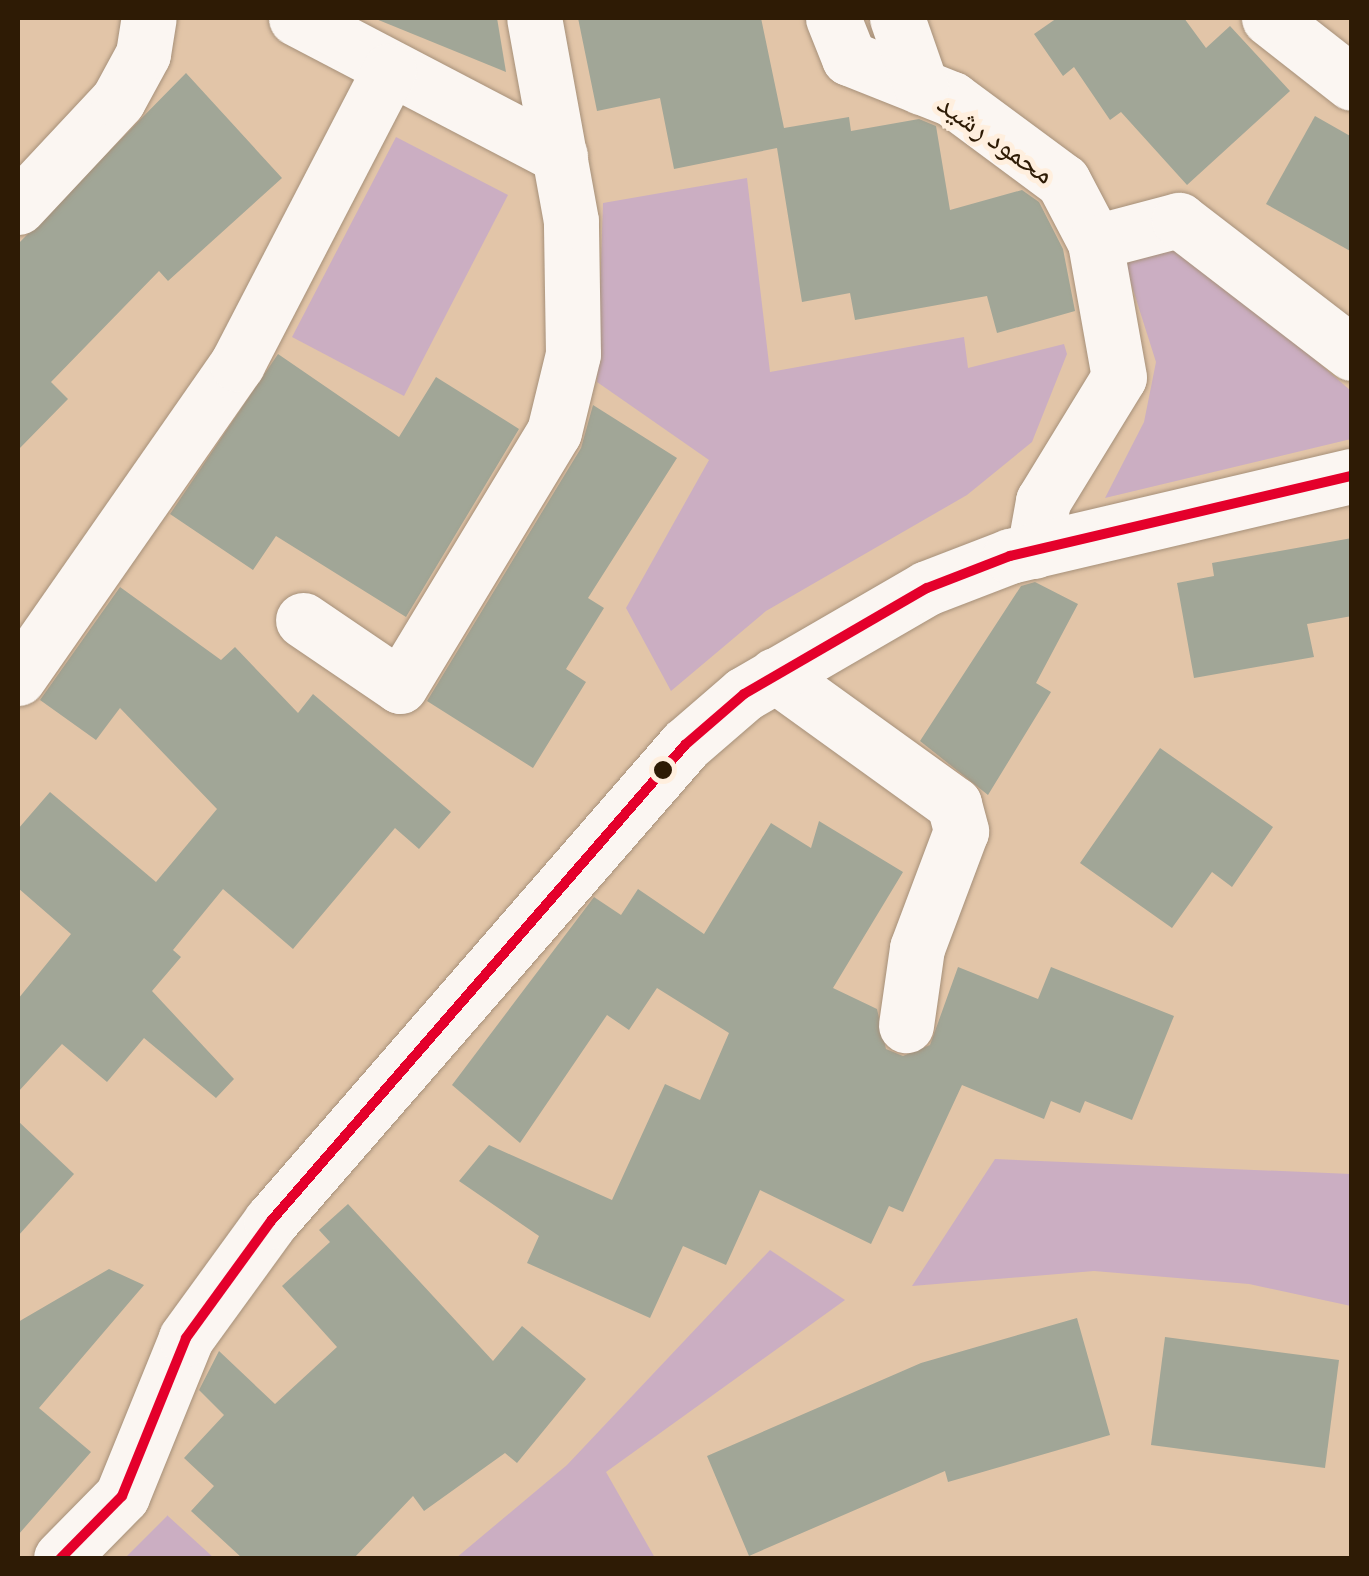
<!DOCTYPE html>
<html>
<head>
<meta charset="utf-8">
<style>
	body { margin:0 }
	#map { position:relative; width:1369px; height:1576px; overflow:hidden; background:#e2c5a8; font-family:Commissioner,"Noto Naskh Arabic",sans-serif }
	div>[style] { position:absolute }
	[style*='--x'] { left:calc(var(--x)*1px); top:calc(var(--y)*1px); width:calc(var(--w)*1px); rotate:calc(var(--a)*1deg) }
	.green>* { inset:0; background:#cbaec2 }
	.building>* { inset:0; background:#a1a697 }
	.roads { filter:drop-shadow(0 0 2px #a69079) drop-shadow(0 0 2px #a69079) }
	.minor>* { height:55px; margin:-27.5px; padding:0 27.5px; transform-origin:27.5px; border-radius:27.5px; background:#fbf6f2 }
	.bus-1>* { height:10px; margin:-5px; padding:0 5px; transform-origin:5px; border-radius:5px; background:#e4002b }
	.dots>* { width:28px; height:28px; translate:-50% -50%; box-sizing:border-box; border:5px solid #ffefde; border-radius:50% }
	span { translate:-50% -50%; white-space:nowrap; text-align:center; line-height:1.15; -webkit-text-stroke:10px #ffefde; paint-order:stroke }
	.street-label { font-size:30px; color:#2e1b05 }
	.frame { position:absolute; inset:0; border:20px solid #2e1b05; pointer-events:none }
</style>
</head>
<body>
<div id="map">
	<div class="green">
		<i style="clip-path:polygon(396px 137px,508px 195px,404px 396px,292px 337px)"></i>
		<i style="clip-path:polygon(747px 178px,770px 372px,964px 337px,968px 368px,1064px 344px,1067px 354px,1032px 442px,967px 495px,766px 611px,671px 691px,626px 608px,709px 460px,597px 382px,603px 203px)"></i>
		<i style="clip-path:polygon(1163px 249px,1193px 253px,1351px 391px,1351px 439px,1105px 498px,1144px 422px,1156px 362px,1123px 258px)"></i>
		<i style="clip-path:polygon(995px 1159px,1351px 1174px,1351px 1306px,1249px 1284px,1094px 1271px,912px 1286px)"></i>
		<i style="clip-path:polygon(770px 1250px,845px 1300px,606px 1472px,655px 1558px,456px 1558px,567px 1465px)"></i>
		<i style="clip-path:polygon(168px 1515px,168px 1516px,214px 1558px,125px 1558px)"></i>
	</div>
	<div class="building">
		<i style="clip-path:polygon(497px 18px,506px 72px,376px 19px,376px 18px)"></i>
		<i style="clip-path:polygon(578px 18px,761px 18px,784px 128px,849px 117px,851px 131px,919px 119px,936px 126px,950px 210px,1022px 190px,1039px 202px,1063px 249px,1075px 311px,997px 333px,987px 296px,855px 320px,850px 293px,802px 302px,777px 148px,674px 169px,660px 98px,597px 111px)"></i>
		<i style="clip-path:polygon(1057px 18px,1184px 18px,1206px 48px,1230px 26px,1290px 91px,1187px 185px,1121px 112px,1110px 120px,1074px 67px,1063px 76px,1034px 34px)"></i>
		<i style="clip-path:polygon(186px 73px,282px 178px,168px 281px,159px 271px,51px 382px,68px 399px,18px 450px,18px 244px)"></i>
		<i style="clip-path:polygon(1315px 116px,1352px 137px,1352px 252px,1266px 204px)"></i>
		<i style="clip-path:polygon(278px 354px,399px 437px,436px 377px,519px 429px,406px 617px,276px 536px,253px 570px,170px 514px)"></i>
		<i style="clip-path:polygon(593px 405px,677px 458px,588px 598px,604px 608px,566px 669px,586px 682px,533px 768px,427px 701px,581px 448px)"></i>
		<i style="clip-path:polygon(1352px 538px,1352px 616px,1307px 624px,1314px 657px,1194px 678px,1177px 583px,1214px 576px,1212px 563px)"></i>
		<i style="clip-path:polygon(1035px 582px,1078px 604px,1036px 683px,1051px 692px,988px 795px,920px 741px,1021px 586px)"></i>
		<i style="clip-path:polygon(120px 587px,221px 660px,235px 647px,298px 713px,313px 694px,451px 812px,419px 849px,395px 828px,293px 949px,223px 889px,173px 950px,181px 957px,152px 991px,234px 1079px,216px 1098px,144px 1038px,107px 1082px,62px 1044px,18px 1092px,18px 999px,71px 934px,18px 888px,18px 829px,50px 792px,156px 882px,217px 809px,120px 708px,96px 740px,40px 700px)"></i>
		<i style="clip-path:polygon(1160px 748px,1273px 827px,1232px 887px,1212px 872px,1172px 928px,1080px 863px)"></i>
		<i style="clip-path:polygon(819px 821px,903px 872px,833px 988px,877px 1009px,886px 1049px,903px 1056px,930px 1045px,958px 967px,1038px 999px,1051px 967px,1174px 1016px,1132px 1120px,1085px 1101px,1080px 1113px,1051px 1101px,1044px 1119px,962px 1085px,903px 1212px,889px 1206px,871px 1244px,760px 1190px,726px 1265px,683px 1246px,650px 1318px,527px 1263px,539px 1236px,459px 1181px,489px 1145px,612px 1200px,665px 1084px,700px 1100px,729px 1033px,657px 988px,629px 1030px,607px 1015px,520px 1143px,452px 1085px,594px 897px,621px 915px,638px 889px,704px 934px,771px 823px,811px 848px)"></i>
		<i style="clip-path:polygon(18px 1121px,74px 1174px,18px 1236px)"></i>
		<i style="clip-path:polygon(348px 1204px,493px 1361px,522px 1326px,586px 1379px,517px 1463px,505px 1453px,424px 1511px,413px 1496px,354px 1558px,242px 1558px,191px 1511px,214px 1486px,184px 1458px,224px 1415px,199px 1390px,219px 1351px,275px 1404px,337px 1347px,282px 1286px,330px 1242px,319px 1230px)"></i>
		<i style="clip-path:polygon(109px 1269px,144px 1285px,39px 1408px,91px 1452px,18px 1535px,18px 1322px)"></i>
		<i style="clip-path:polygon(1077px 1318px,1110px 1435px,948px 1482px,945px 1471px,749px 1556px,707px 1456px,921px 1363px)"></i>
		<i style="clip-path:polygon(1165px 1337px,1339px 1360px,1325px 1468px,1151px 1445px)"></i>
	</div>
	<div class="roads">
		<div class="minor">
			<i style="--x:296;--y:18;--w:298;--a:27.6"></i>
			<i style="--x:833;--y:18;--w:43;--a:68.2"></i>
			<i style="--x:849;--y:58;--w:111;--a:21.7"></i>
			<i style="--x:952;--y:99;--w:138;--a:36.5"></i>
			<i style="--x:1063;--y:181;--w:69;--a:62.3"></i>
			<i style="--x:1095;--y:242;--w:87;--a:-14.7"></i>
			<i style="--x:1179;--y:220;--w:218;--a:37.6"></i>
			<i style="--x:897;--y:18;--w:73;--a:70.8"></i>
			<i style="--x:1269;--y:18;--w:105;--a:38.1"></i>
			<i style="--x:18;--y:207;--w:146;--a:-46.9"></i>
			<i style="--x:118;--y:100;--w:52;--a:-61.5"></i>
			<i style="--x:143;--y:54;--w:36;--a:-81"></i>
			<i style="--x:1034;--y:551;--w:51;--a:-79.8"></i>
			<i style="--x:1043;--y:501;--w:145;--a:-58.5"></i>
			<i style="--x:1119;--y:377;--w:137;--a:-100.1"></i>
			<i style="--x:303;--y:620;--w:117;--a:34.2"></i>
			<i style="--x:400;--y:686;--w:297;--a:-58.8"></i>
			<i style="--x:554;--y:432;--w:80;--a:-76.3"></i>
			<i style="--x:573;--y:354;--w:133;--a:-90.9"></i>
			<i style="--x:571;--y:221;--w:206;--a:-100.3"></i>
			<i style="--x:775;--y:675;--w:221;--a:35.8"></i>
			<i style="--x:954;--y:804;--w:28;--a:75"></i>
			<i style="--x:961;--y:831;--w:125;--a:110.6"></i>
			<i style="--x:917;--y:948;--w:78;--a:98.1"></i>
			<i style="--x:18;--y:678;--w:383;--a:-55.1"></i>
			<i style="--x:237;--y:364;--w:330;--a:-62.6"></i>
			<i style="--x:61;--y:1558;--w:87;--a:-45.5"></i>
			<i style="--x:122;--y:1496;--w:170;--a:-67.9"></i>
			<i style="--x:186;--y:1338;--w:145;--a:-54"></i>
			<i style="--x:271;--y:1221;--w:631;--a:-48.98"></i>
			<i style="--x:685;--y:745;--w:78;--a:-40.8"></i>
			<i style="--x:744;--y:694;--w:211;--a:-30.1"></i>
			<i style="--x:927;--y:588;--w:89;--a:-21.1"></i>
			<i style="--x:1010;--y:556;--w:351;--a:-13.2"></i>
		</div>
	</div>
	<div class="bus-1">
		<i style="--x:61;--y:1558;--w:87;--a:-45.5"></i>
		<i style="--x:122;--y:1496;--w:170;--a:-67.9"></i>
		<i style="--x:186;--y:1338;--w:145;--a:-54"></i>
		<i style="--x:271;--y:1221;--w:631;--a:-48.98"></i>
		<i style="--x:685;--y:745;--w:78;--a:-40.8"></i>
		<i style="--x:744;--y:694;--w:211;--a:-30.1"></i>
		<i style="--x:927;--y:588;--w:89;--a:-21.1"></i>
		<i style="--x:1010;--y:556;--w:351;--a:-13.2"></i>
	</div>
	<div class="dots">
		<i style="left:663px;top:770px;background:#2e1b05"></i>
	</div>
	<div class="street-label">
		<span style="left:997px;top:137px;rotate:35deg">محمود رشيد</span>
	</div>
	<div class="frame"></div>
</div>
</body>
</html>
